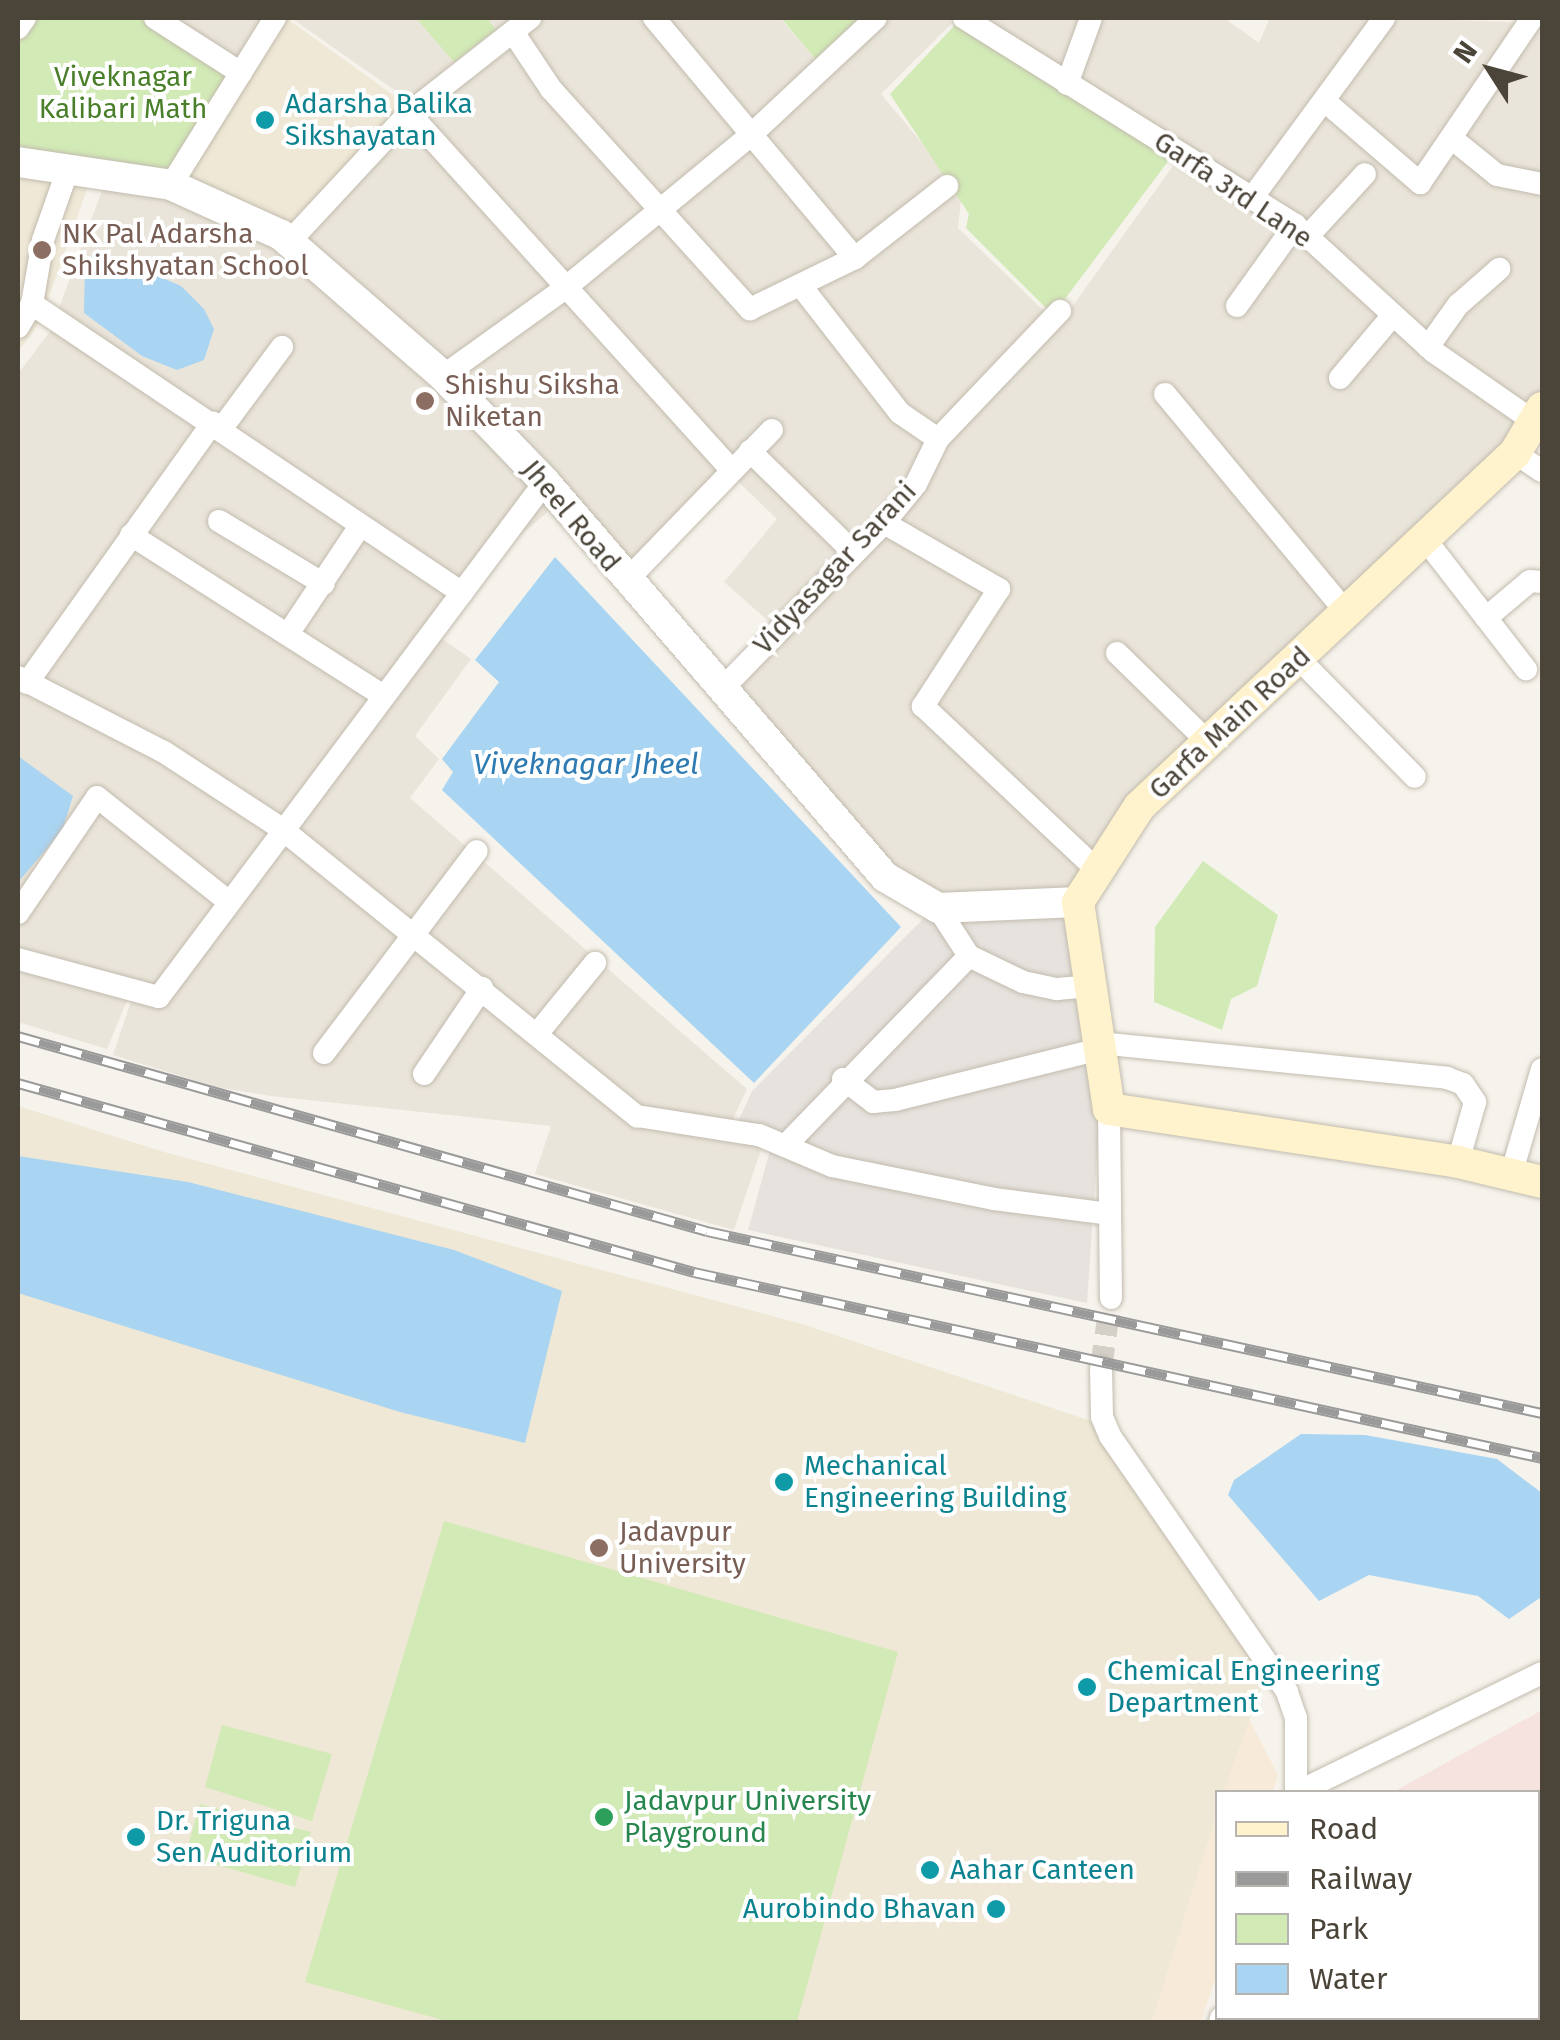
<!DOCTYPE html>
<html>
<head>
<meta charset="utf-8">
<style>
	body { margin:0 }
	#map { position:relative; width:1560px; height:2040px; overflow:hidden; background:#f6f3ec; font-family:"Fira Sans",sans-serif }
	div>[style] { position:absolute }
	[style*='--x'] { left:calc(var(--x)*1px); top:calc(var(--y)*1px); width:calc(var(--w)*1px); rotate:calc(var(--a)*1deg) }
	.residential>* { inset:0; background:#eae5da }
	.commercial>* { inset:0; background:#f7ead8 }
	.industrial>* { inset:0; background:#e6e2dd }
	.education>* { inset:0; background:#efe8d6 }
	.medical>* { inset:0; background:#f6e3e0 }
	.green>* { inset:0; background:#d2eab5 }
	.water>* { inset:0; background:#a9d4f2 }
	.minor-tunnel>* { height:22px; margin-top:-11px; transform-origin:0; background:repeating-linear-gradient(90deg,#d4d0c8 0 22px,transparent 0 33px) }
	.roads { filter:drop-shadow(0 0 2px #c2bbae) drop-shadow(0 0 2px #c2bbae) }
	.minor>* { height:22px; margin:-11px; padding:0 11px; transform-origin:11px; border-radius:11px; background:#fff }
	.tertiary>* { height:30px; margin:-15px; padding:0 15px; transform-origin:15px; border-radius:15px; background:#fff }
	.secondary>* { height:32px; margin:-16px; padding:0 16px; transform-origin:16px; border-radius:16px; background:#fff3cd }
	.rail>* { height:11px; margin-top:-5.5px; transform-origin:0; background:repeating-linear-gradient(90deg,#fff 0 22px,#9a9a9a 0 44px); box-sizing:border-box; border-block:2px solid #9a9a9a }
	.dots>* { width:28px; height:28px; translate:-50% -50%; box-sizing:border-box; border:5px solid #fff; border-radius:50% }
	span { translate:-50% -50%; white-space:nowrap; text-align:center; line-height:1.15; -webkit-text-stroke:8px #fff; paint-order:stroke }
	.park-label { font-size:28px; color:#4a7f2a }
	.culture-label { font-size:28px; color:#0d838f }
	.left { translate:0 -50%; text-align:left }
	.right { translate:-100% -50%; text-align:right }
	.street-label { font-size:28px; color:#4b4439 }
	.education-label { font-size:28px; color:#785e54 }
	.leisure-label { font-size:28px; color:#27864d }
	.water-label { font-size:30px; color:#2e7ab2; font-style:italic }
	.frame { position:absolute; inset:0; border:20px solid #4b4439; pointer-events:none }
	.legend { position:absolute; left:1215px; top:1790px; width:325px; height:230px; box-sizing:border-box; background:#fff; border:2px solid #b7b4b0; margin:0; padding:12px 18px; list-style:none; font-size:30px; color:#4b4439 }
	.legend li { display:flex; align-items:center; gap:20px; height:50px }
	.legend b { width:50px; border:2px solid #b7b4b0 }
	.north { position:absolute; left:1440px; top:20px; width:100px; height:100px; -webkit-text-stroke:8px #fff; paint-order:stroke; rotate:306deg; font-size:28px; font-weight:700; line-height:40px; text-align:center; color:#4b4439 }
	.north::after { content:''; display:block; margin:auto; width:35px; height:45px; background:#4b4439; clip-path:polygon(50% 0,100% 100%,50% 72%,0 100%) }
</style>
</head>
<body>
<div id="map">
	<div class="residential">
		<i style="clip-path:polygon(164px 18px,272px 18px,236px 61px)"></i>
		<i style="clip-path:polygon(291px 18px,518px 18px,410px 101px)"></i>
		<i style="clip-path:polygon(536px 18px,780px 18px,822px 67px,564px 282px,441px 365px,558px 503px,453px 594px,154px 987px,135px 981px,107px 1049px,18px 1022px,18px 374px,51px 330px,104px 185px,408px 123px)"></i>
		<i style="clip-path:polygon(881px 18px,946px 18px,952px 23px,881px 94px,962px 191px,958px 228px,1049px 316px,891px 509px,774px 626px,724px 582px,777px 519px,723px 467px,631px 563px,451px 375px)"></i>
		<i style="clip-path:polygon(975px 18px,1224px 18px,1259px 43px,1270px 18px,1377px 18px,1252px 186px)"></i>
		<i style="clip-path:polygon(1392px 18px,1542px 23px,1542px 395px,1530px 410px,1443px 349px,1265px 197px)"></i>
		<i style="clip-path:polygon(1178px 159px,1295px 225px,1528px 424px,1071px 891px,941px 906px,892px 872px,737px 692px,858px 558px,901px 520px,942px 445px,1051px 336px)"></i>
		<i style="clip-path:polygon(438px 636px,471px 659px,415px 736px,439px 759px,410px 798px,747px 1089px,724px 1138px,763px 1144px,734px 1230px,535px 1174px,551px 1126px,271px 1096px,216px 1087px,113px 1055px,133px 995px,163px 1003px)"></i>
	</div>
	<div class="commercial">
		<i style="clip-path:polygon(1247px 1715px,1278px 1775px,1273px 1792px,1223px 1792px)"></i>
		<i style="clip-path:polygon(1217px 1812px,1217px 1973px,1201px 2022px,1152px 2022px)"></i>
	</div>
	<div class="industrial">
		<i style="clip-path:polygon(1068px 910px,1100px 1110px,1087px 1303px,748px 1230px,775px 1133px,738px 1122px,752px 1091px,930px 912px)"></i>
	</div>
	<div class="education">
		<i style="clip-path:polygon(286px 18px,407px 105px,291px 226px,180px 181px)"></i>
		<i style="clip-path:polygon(18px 170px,91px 178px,40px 322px,18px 352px)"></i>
		<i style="clip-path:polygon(18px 1106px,164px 1152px,802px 1324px,1094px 1422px,1266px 1674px,1223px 1792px,1218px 1792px,1217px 1812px,1152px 2022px,18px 2022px)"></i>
	</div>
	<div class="medical">
		<i style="clip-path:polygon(1542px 1710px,1542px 2022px,1289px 2022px,1538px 2018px,1538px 1792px,1393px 1792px)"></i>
	</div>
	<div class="green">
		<i style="clip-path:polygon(30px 18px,153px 18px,235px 75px,166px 176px,18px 153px,18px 36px)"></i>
		<i style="clip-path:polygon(416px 18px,487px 18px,496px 30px,454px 62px)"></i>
		<i style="clip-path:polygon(781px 18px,871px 18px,822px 67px)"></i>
		<i style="clip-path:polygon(956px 24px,1172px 156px,1053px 315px,966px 228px,969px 214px,890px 94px)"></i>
		<i style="clip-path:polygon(1203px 861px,1278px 915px,1257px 986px,1231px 999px,1222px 1030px,1154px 1002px,1155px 927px)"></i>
		<i style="clip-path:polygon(444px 1521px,898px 1652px,797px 2022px,450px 2022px,305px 1982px)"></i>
		<i style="clip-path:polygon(222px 1725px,332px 1754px,312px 1821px,205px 1787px)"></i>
		<i style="clip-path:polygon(200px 1804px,311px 1832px,295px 1887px,185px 1856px)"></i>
	</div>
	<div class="water">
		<i style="clip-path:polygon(100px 251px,181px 286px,204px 309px,214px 329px,204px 360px,177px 370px,142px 356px,84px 313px,85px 263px)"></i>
		<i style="clip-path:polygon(555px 557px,901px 927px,754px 1083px,442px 790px,453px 772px,442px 759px,499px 682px,475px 660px)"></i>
		<i style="clip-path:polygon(18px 756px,73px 796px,62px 831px,18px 882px)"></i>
		<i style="clip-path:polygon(18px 1156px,188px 1182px,454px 1250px,562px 1291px,525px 1443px,400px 1412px,18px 1293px)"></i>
		<i style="clip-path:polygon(1301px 1434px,1365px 1435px,1497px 1459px,1542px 1493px,1540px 1598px,1509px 1619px,1478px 1596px,1369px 1575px,1319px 1601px,1228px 1495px,1234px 1480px)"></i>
	</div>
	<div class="minor-tunnel">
		<i style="--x:1101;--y:1368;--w:71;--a:-81.9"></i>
	</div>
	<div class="roads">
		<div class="minor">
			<i style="--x:155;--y:18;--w:102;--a:32.6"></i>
			<i style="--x:654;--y:18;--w:313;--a:50.1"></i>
			<i style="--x:964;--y:18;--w:390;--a:32"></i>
			<i style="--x:1295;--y:225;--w:188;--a:42.4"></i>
			<i style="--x:1434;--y:352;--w:119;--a:34.8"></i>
			<i style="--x:18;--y:28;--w:12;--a:-55"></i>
			<i style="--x:513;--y:32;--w:69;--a:56.3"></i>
			<i style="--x:551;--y:89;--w:297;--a:47.9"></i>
			<i style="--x:750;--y:309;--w:117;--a:-25.9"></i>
			<i style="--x:855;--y:258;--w:117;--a:-38"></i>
			<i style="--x:1067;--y:84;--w:70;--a:-70"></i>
			<i style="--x:1327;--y:103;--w:123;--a:40.7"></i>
			<i style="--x:1420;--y:183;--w:199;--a:-55.8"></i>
			<i style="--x:409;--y:113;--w:480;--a:47.9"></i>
			<i style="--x:1455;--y:141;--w:54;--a:39"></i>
			<i style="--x:1497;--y:175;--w:46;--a:11.3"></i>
			<i style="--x:171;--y:185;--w:197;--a:-58.1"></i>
			<i style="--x:1252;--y:198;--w:223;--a:-53.7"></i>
			<i style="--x:1308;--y:236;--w:84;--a:-47.4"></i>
			<i style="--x:290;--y:241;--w:175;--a:-47.1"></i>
			<i style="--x:409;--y:113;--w:154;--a:-38.1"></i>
			<i style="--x:801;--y:286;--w:161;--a:52.1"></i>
			<i style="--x:900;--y:413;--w:46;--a:34.4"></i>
			<i style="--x:32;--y:304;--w:518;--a:33.9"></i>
			<i style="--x:1237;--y:306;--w:100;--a:-54.4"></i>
			<i style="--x:18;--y:327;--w:27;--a:-59"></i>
			<i style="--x:32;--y:304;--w:65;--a:-80.2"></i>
			<i style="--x:43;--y:240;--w:75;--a:-70.6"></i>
			<i style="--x:1428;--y:347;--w:52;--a:-54.5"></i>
			<i style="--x:1458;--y:305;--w:55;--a:-41.3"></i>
			<i style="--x:443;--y:376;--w:149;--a:-35.7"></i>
			<i style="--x:564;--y:289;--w:245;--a:-39.5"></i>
			<i style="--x:753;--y:133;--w:168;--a:-43.1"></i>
			<i style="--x:1340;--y:378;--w:82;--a:-49.9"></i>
			<i style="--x:1165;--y:394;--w:285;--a:50.3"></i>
			<i style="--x:222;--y:428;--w:101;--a:-53.5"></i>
			<i style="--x:750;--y:451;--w:144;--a:44.4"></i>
			<i style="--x:1515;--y:453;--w:32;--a:34"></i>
			<i style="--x:219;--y:521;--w:122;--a:31"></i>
			<i style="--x:884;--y:523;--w:133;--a:29.9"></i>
			<i style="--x:999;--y:589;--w:140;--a:123"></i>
			<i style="--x:923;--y:706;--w:241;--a:43.3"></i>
			<i style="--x:131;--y:535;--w:300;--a:32.5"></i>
			<i style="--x:1425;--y:539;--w:165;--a:52.2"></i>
			<i style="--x:626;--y:581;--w:210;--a:-46"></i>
			<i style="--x:1486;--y:618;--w:57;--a:-40.1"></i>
			<i style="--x:1530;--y:581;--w:12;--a:5"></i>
			<i style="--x:288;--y:634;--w:130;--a:-56.3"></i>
			<i style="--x:1117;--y:653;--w:129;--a:44.4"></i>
			<i style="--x:1299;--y:659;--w:165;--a:45.5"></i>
			<i style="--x:18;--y:677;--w:164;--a:27.2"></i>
			<i style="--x:164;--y:752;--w:141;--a:33.1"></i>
			<i style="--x:282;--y:829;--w:457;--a:39"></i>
			<i style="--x:637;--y:1116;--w:123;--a:8.9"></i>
			<i style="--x:759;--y:1135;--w:79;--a:23"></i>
			<i style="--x:832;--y:1166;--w:165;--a:11.5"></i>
			<i style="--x:994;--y:1199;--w:116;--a:7.4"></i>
			<i style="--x:27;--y:683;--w:320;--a:-54.5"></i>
			<i style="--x:721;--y:690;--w:233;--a:-45.7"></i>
			<i style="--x:884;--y:523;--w:50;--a:-50.6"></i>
			<i style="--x:916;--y:484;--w:50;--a:-63.9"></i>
			<i style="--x:938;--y:439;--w:177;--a:-46.4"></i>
			<i style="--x:938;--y:908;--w:57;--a:57.1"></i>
			<i style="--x:969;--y:956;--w:60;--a:25.7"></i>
			<i style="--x:1023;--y:982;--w:35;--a:12"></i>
			<i style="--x:1057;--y:989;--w:33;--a:-5"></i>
			<i style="--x:18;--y:913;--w:140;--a:-55.7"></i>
			<i style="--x:97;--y:797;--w:169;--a:38.5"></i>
			<i style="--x:18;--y:959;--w:146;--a:15.1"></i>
			<i style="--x:159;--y:997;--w:644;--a:-53.15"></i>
			<i style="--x:537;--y:1034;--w:92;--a:-50.8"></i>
			<i style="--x:1099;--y:1043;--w:350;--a:5.7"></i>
			<i style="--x:1447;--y:1078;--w:17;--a:21"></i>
			<i style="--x:1463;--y:1084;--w:22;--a:56"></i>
			<i style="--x:1475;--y:1102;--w:62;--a:105.8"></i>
			<i style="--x:324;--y:1053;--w:253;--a:-52.9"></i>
			<i style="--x:424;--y:1074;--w:104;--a:-56"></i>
			<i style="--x:843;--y:1079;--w:38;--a:37"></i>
			<i style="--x:873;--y:1102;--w:22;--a:-5"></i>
			<i style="--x:895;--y:1100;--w:211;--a:-14"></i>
			<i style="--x:1109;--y:1109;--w:189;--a:89.4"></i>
			<i style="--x:785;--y:1146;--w:264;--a:-45.9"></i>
			<i style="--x:1511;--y:1175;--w:110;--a:-73.7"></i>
			<i style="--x:1101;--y:1368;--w:49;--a:88.8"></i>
			<i style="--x:1102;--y:1417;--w:21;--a:67"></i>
			<i style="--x:1110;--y:1436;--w:311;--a:55.3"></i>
			<i style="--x:1287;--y:1692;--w:28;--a:71"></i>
			<i style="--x:1296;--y:1718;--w:74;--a:90"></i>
			<i style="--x:1298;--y:1792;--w:271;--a:-26"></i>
			<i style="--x:1220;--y:2022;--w:4;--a:-76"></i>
		</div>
		<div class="tertiary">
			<i style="--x:18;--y:162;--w:155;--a:8.5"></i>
			<i style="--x:171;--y:185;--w:121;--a:24.4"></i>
			<i style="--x:281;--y:235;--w:215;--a:41"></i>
			<i style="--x:443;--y:376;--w:147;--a:46.1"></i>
			<i style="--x:545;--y:482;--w:521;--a:49.28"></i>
			<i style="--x:885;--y:877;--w:61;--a:30.3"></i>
			<i style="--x:938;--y:908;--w:140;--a:-2.5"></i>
		</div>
		<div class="secondary">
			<i style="--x:1542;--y:408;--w:52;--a:121"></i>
			<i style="--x:1515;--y:453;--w:516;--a:136.73"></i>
			<i style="--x:1139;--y:807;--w:113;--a:122.7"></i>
			<i style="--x:1078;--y:902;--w:209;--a:81.5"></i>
			<i style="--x:1109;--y:1109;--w:353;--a:8.6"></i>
			<i style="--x:1458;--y:1162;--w:86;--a:13.4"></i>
		</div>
	</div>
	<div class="rail">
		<i style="--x:18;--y:1036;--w:716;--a:15.8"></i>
		<i style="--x:707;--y:1231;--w:855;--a:12.3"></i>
		<i style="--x:18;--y:1083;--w:702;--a:15.62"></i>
		<i style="--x:694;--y:1272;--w:868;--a:12.37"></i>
	</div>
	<div class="dots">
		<i style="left:265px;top:120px;background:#0f9aa8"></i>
		<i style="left:42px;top:250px;background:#8d6e63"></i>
		<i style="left:425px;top:401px;background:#8d6e63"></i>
		<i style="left:784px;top:1482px;background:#0f9aa8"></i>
		<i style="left:599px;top:1548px;background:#8d6e63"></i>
		<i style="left:1087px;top:1687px;background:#0f9aa8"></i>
		<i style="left:604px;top:1817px;background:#2e9e5b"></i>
		<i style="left:136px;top:1837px;background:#0f9aa8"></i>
		<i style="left:930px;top:1870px;background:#0f9aa8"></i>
		<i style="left:996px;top:1909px;background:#0f9aa8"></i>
	</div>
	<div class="park-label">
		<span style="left:123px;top:93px">Viveknagar<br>Kalibari Math</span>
	</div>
	<div class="culture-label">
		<span class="left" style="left:285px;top:120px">Adarsha Balika<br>Sikshayatan</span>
		<span class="left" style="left:804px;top:1482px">Mechanical<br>Engineering Building</span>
		<span class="left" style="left:1107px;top:1687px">Chemical Engineering<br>Department</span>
		<span class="left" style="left:156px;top:1837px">Dr. Triguna<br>Sen Auditorium</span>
		<span class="left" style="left:950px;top:1870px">Aahar Canteen</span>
		<span class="right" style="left:976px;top:1909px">Aurobindo Bhavan</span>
	</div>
	<div class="street-label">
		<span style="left:1233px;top:190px;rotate:34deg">Garfa 3rd Lane</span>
		<span style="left:571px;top:516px;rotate:50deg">Jheel Road</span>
		<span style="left:835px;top:568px;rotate:-47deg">Vidyasagar Sarani</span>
		<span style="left:1230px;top:723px;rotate:-43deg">Garfa Main Road</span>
	</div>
	<div class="education-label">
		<span class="left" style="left:62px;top:250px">NK Pal Adarsha<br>Shikshyatan School</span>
		<span class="left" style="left:445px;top:401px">Shishu Siksha<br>Niketan</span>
		<span class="left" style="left:619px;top:1548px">Jadavpur<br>University</span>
	</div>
	<div class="leisure-label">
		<span class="left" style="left:624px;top:1817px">Jadavpur University<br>Playground</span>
	</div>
	<div class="water-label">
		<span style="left:586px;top:764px">Viveknagar Jheel</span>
	</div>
	<div class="frame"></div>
	<ul class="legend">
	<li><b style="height:12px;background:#fff3cd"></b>Road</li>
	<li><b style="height:12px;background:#9a9a9a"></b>Railway</li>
	<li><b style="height:28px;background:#d2eab5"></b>Park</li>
	<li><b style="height:28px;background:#a9d4f2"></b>Water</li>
	</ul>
	<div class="north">N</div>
</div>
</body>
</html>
